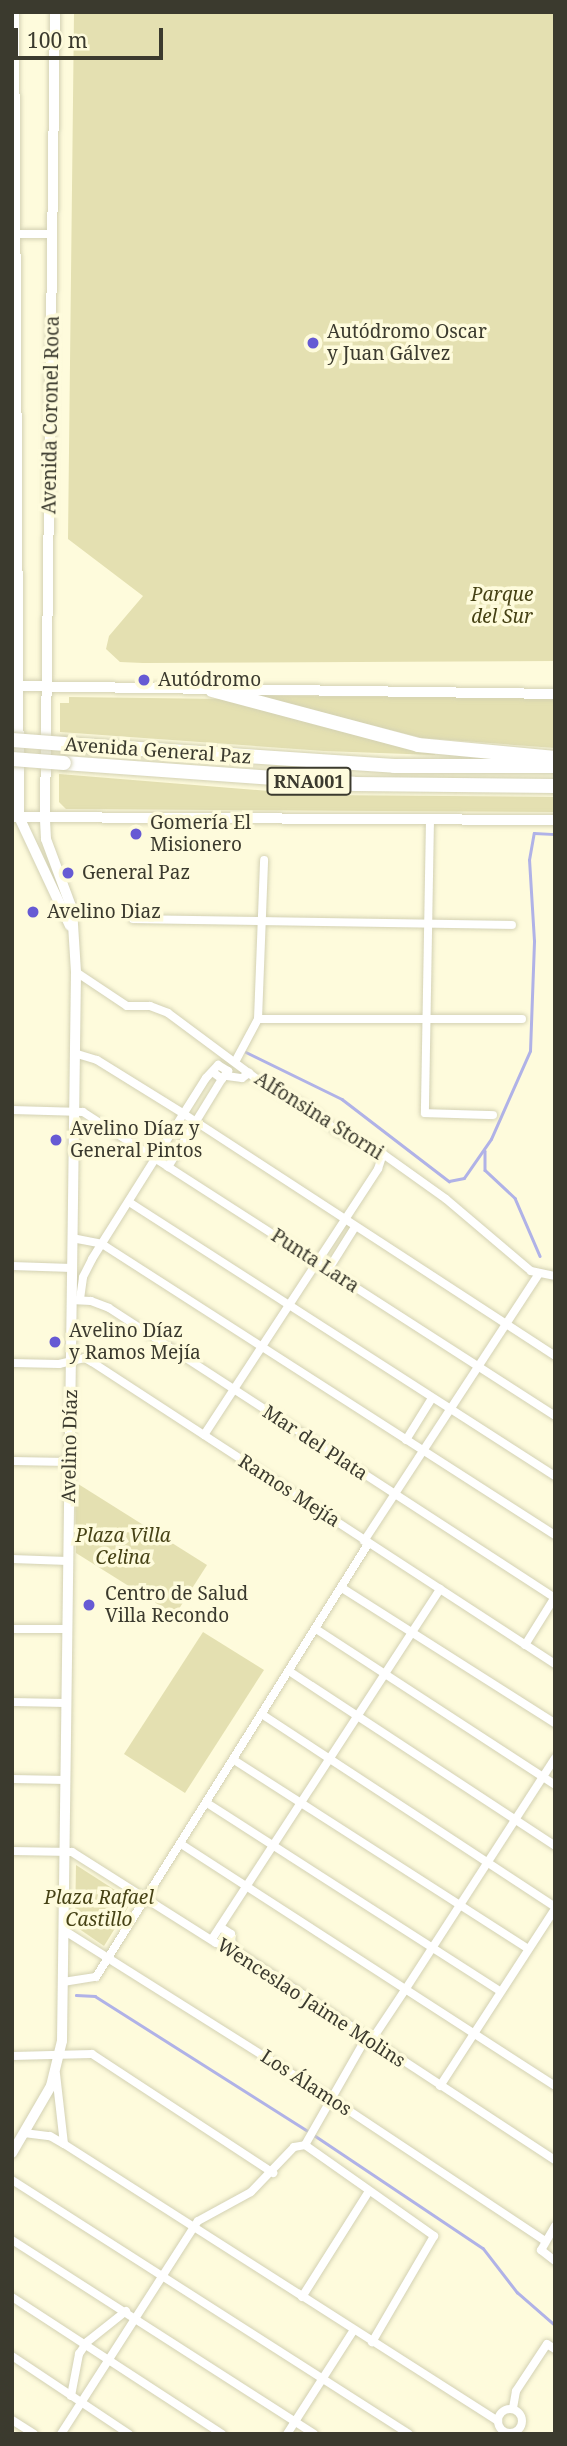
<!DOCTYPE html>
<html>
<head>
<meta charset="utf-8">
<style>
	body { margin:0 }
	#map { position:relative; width:567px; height:2446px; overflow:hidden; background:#fefbdc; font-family:"Noto Serif",serif }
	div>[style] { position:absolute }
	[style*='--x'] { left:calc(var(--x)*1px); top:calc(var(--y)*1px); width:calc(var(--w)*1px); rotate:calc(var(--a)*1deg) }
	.green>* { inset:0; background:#e4e0b1 }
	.stream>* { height:2.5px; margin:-1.25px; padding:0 1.25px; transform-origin:1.25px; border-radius:1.25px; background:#b0b2e7 }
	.roads { filter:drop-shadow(0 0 2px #d3d1b3) drop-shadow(0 0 2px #d3d1b3) }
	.minor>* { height:8px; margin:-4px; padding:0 4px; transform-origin:4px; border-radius:4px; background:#fff }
	.minor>.ring { margin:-4px; padding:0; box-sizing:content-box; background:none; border:8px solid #fff; border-radius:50% }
	.tertiary>* { height:10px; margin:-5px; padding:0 5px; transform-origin:5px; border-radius:5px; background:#fff }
	.secondary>* { height:10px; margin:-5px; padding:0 5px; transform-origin:5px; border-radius:5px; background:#fff }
	.motorway>* { height:14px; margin:-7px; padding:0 7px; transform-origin:7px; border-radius:7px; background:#fff }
	.bridges { filter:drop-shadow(0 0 2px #d3d1b3) drop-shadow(0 0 2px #d3d1b3) }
	.motorway-bridge>* { height:14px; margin:-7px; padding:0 7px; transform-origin:7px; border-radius:7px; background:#fff }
	.dots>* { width:19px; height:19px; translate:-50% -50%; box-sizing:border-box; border:4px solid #fefbdc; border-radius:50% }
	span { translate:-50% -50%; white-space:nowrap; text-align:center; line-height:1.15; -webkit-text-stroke:7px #fefbdc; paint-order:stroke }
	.shield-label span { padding:2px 5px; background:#fefbdc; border:2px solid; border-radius:5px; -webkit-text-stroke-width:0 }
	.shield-label { font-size:18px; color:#3b3a2e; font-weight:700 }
	.poi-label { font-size:19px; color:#3b3a2e }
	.left { translate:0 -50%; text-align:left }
	.street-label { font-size:19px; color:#3b3a2e }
	.park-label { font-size:19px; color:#464215; font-style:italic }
	.frame { position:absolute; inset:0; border:14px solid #3b3a2e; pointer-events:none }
	.scale { position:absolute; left:14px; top:28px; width:149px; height:32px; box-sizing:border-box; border:4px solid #3b3a2e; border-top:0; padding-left:9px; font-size:21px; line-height:24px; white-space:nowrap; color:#3b3a2e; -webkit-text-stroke:5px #fefbdc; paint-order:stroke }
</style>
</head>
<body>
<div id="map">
	<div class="green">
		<i style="clip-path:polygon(74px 12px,555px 12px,555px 661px,143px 663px,120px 662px,106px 649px,109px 636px,143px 596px,68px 539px)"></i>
		<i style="clip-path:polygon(258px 696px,555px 697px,555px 748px,422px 738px)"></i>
		<i style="clip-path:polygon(69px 697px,226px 699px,436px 751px,435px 755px,324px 751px,60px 732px,60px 703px,69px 703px)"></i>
		<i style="clip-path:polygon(59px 774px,318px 795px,555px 797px,555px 812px,66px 809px,59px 802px)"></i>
		<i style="clip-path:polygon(75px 1482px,207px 1565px,175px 1615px,76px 1553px)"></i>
		<i style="clip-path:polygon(203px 1632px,264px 1670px,185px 1793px,124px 1754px)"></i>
		<i style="clip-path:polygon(76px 1865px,132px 1901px,104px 1946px,75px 1926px)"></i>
	</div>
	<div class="stream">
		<i style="--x:246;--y:1052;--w:107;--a:26.1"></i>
		<i style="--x:342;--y:1099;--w:135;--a:37.5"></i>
		<i style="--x:449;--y:1181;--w:15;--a:-11"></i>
		<i style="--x:464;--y:1178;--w:47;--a:-55.3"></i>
		<i style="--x:491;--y:1139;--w:96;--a:-66.1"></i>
		<i style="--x:530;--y:1051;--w:110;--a:-87.9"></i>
		<i style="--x:534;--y:941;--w:81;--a:-93.5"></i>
		<i style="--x:529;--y:860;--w:27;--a:-80"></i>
		<i style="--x:534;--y:833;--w:21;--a:3"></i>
		<i style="--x:485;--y:1151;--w:19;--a:90"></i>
		<i style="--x:485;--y:1170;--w:41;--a:43"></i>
		<i style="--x:515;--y:1198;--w:63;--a:66.7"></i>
		<i style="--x:76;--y:1995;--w:19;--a:3"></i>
		<i style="--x:95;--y:1996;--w:254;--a:32.4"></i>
		<i style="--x:314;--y:2135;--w:203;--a:33.8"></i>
		<i style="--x:483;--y:2248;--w:56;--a:52.3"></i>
		<i style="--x:517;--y:2292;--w:50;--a:41"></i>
	</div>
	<div class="roads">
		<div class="minor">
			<i style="--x:12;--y:234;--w:41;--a:0"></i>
			<i style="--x:430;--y:819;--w:294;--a:91"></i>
			<i style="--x:425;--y:1113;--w:68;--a:1.7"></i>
			<i style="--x:133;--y:919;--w:379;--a:0.9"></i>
			<i style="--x:76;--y:972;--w:61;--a:33.7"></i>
			<i style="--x:127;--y:1006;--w:23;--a:0"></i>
			<i style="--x:150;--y:1006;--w:19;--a:21"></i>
			<i style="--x:168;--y:1013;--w:111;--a:36.6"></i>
			<i style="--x:257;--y:1079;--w:63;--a:29.4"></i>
			<i style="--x:312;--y:1110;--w:33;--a:40"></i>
			<i style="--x:337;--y:1131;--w:51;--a:26.6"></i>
			<i style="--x:383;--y:1154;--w:77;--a:35.5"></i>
			<i style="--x:446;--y:1199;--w:111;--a:40.3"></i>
			<i style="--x:531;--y:1271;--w:25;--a:12"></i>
			<i style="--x:258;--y:1019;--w:264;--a:0"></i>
			<i style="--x:74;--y:1053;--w:24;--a:17"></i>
			<i style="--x:97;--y:1060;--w:102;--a:31.8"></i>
			<i style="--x:184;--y:1114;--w:443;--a:33.1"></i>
			<i style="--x:235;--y:1062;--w:49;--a:-61.9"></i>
			<i style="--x:258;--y:1019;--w:159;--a:-87.8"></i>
			<i style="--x:227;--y:1076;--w:15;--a:8"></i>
			<i style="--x:242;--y:1078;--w:9;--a:-36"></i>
			<i style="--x:12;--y:1110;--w:71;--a:1.6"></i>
			<i style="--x:83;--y:1112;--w:561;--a:32.78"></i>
			<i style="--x:168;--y:1167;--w:103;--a:-58.5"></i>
			<i style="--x:129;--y:1202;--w:507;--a:32.75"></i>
			<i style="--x:72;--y:1238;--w:31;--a:11"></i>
			<i style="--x:102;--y:1244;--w:538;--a:32.72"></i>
			<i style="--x:12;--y:1266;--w:60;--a:1.9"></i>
			<i style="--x:328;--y:1270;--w:51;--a:-57.9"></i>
			<i style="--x:80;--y:1299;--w:22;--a:-82"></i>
			<i style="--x:83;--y:1277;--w:20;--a:-63"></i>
			<i style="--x:92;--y:1259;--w:214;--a:-57.8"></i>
			<i style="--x:206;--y:1078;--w:18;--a:-47"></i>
			<i style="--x:218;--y:1065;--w:12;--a:31"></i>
			<i style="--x:228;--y:1071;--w:10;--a:127"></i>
			<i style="--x:222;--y:1079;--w:10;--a:-143"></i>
			<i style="--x:71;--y:1300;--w:20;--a:3"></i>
			<i style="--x:91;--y:1301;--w:19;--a:21"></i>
			<i style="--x:109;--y:1308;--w:532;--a:33.03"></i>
			<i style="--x:12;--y:1363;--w:47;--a:1.2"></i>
			<i style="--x:59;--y:1364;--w:27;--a:-13"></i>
			<i style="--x:85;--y:1358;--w:8;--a:30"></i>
			<i style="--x:92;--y:1362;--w:553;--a:33.12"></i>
			<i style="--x:204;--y:1435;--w:318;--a:-56.8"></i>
			<i style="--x:378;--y:1169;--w:16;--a:-72"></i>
			<i style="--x:406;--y:1440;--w:49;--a:-58.2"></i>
			<i style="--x:12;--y:1461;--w:57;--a:1"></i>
			<i style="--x:364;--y:1541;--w:319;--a:-56.8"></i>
			<i style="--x:12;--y:1559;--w:56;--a:2"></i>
			<i style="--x:342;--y:1588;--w:252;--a:32.4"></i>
			<i style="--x:12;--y:1629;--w:55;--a:0"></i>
			<i style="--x:316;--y:1629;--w:285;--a:33.1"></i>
			<i style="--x:525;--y:1645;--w:57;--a:-58"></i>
			<i style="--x:289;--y:1671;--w:318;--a:33.3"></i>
			<i style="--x:12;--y:1702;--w:54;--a:1.1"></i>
			<i style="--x:263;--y:1715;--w:349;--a:33.3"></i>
			<i style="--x:234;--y:1760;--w:348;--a:32.7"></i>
			<i style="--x:12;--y:1779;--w:54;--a:1.1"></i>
			<i style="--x:207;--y:1803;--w:348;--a:32.7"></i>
			<i style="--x:181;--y:1844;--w:445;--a:32.9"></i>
			<i style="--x:12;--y:1851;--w:60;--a:1"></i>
			<i style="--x:72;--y:1852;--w:170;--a:32.3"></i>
			<i style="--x:216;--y:1943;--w:17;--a:17"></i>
			<i style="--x:232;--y:1948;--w:386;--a:33.3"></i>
			<i style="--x:220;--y:1927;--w:13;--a:32"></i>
			<i style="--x:231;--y:1934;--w:14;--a:86"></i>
			<i style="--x:65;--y:1931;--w:313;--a:32.2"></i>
			<i style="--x:330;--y:2098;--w:257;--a:33.6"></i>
			<i style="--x:212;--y:1939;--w:418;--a:-56.9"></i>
			<i style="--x:63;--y:1982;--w:33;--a:-9"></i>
			<i style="--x:96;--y:1977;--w:511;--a:-57.86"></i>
			<i style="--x:12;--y:2056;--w:80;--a:-1.4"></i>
			<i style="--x:92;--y:2054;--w:217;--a:33.3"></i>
			<i style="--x:56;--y:2074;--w:70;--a:83.5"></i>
			<i style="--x:64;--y:2144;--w:515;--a:32.55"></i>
			<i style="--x:440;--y:2086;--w:211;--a:-57"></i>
			<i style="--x:24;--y:2133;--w:26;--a:7"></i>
			<i style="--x:50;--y:2136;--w:16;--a:30"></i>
			<i style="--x:305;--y:2145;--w:115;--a:-60.3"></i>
			<i style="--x:362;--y:2045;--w:16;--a:-38"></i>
			<i style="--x:375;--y:2035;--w:54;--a:-56.3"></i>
			<i style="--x:405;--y:1990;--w:276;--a:-57.1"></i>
			<i style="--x:305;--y:2145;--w:158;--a:35.2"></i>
			<i style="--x:434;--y:2236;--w:123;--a:120.3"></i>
			<i style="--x:12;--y:2180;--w:471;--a:32.6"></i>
			<i style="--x:555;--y:2226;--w:28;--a:120"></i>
			<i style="--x:541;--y:2250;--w:18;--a:38"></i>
			<i style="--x:12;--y:2240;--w:359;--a:32.7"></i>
			<i style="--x:12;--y:2297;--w:251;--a:33.1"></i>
			<i style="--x:302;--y:2297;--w:125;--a:-57.7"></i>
			<i style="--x:12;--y:2356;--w:141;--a:33.7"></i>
			<i style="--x:71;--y:2396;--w:43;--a:-79.2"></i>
			<i style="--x:79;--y:2354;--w:14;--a:-56"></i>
			<i style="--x:87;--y:2342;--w:50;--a:-38.5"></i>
			<i style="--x:513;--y:2408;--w:17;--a:-80"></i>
			<i style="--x:516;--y:2391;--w:56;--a:-56.6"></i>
			<i style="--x:547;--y:2344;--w:9;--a:32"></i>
			<i class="ring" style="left:498px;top:2409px;width:16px;height:16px"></i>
			<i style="--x:12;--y:2420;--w:26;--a:32"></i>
			<i style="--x:61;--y:2434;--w:253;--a:-57.3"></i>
			<i style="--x:198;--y:2221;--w:60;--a:-28.7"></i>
			<i style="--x:251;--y:2192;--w:62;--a:-46.3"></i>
			<i style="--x:294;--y:2147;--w:11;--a:-10"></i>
			<i style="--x:287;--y:2434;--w:122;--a:-57.3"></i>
		</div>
		<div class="tertiary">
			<i style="--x:12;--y:686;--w:543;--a:0.84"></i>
			<i style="--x:12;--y:817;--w:543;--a:0.32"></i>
			<i style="--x:19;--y:817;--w:120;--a:64.9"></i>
			<i style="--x:12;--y:2153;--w:78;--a:-59.8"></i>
			<i style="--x:51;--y:2086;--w:46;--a:-76.3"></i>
			<i style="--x:62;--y:2041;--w:1069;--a:-89.25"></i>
			<i style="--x:76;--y:972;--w:63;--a:-93.6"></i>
			<i style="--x:72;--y:909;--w:75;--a:-110.4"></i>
			<i style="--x:46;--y:839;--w:21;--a:-93"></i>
		</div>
		<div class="secondary">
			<i style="--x:14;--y:12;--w:805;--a:89.64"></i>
			<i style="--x:45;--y:818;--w:806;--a:-89.29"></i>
		</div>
		<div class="motorway">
			<i style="--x:212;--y:690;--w:213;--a:14.9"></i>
			<i style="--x:418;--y:745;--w:138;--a:5.4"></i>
			<i style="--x:65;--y:744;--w:330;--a:3.8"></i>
			<i style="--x:394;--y:766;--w:161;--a:0"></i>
			<i style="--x:64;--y:763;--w:291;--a:4.1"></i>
			<i style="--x:354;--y:784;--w:201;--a:0.6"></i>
		</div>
	</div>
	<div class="bridges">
		<div class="motorway-bridge">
			<i style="--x:12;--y:740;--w:53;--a:4.3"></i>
			<i style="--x:12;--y:759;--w:52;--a:4.4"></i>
		</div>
	</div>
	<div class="dots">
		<i style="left:313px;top:343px;background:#665ad4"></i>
		<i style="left:144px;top:680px;background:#665ad4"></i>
		<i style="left:136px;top:834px;background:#665ad4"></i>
		<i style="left:68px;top:873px;background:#665ad4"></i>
		<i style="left:33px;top:912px;background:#665ad4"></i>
		<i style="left:56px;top:1140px;background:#665ad4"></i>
		<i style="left:55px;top:1342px;background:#665ad4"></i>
		<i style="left:89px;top:1605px;background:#665ad4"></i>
	</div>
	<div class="shield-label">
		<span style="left:309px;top:781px">RNA001</span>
	</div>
	<div class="poi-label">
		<span class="left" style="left:327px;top:343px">Autódromo Oscar<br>y Juan Gálvez</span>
		<span class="left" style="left:158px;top:680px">Autódromo</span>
		<span class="left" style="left:150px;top:834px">Gomería El<br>Misionero</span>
		<span class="left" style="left:82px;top:873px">General Paz</span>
		<span class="left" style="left:47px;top:912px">Avelino Diaz</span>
		<span class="left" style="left:70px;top:1140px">Avelino Díaz y<br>General Pintos</span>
		<span class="left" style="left:69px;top:1342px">Avelino Díaz<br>y Ramos Mejía</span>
		<span class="left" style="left:105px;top:1605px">Centro de Salud<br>Villa Recondo</span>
	</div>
	<div class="street-label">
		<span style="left:51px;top:415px;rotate:-89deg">Avenida Coronel Roca</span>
		<span style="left:158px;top:751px;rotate:4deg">Avenida General Paz</span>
		<span style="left:319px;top:1116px;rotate:32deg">Alfonsina Storni</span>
		<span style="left:315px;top:1261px;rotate:33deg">Punta Lara</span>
		<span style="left:315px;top:1443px;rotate:33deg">Mar del Plata</span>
		<span style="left:70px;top:1446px;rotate:-89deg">Avelino Díaz</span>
		<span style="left:289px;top:1491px;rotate:33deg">Ramos Mejía</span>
		<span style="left:311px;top:2003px;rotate:33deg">Wenceslao Jaime Molins</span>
		<span style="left:306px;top:2083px;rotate:33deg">Los Álamos</span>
	</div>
	<div class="park-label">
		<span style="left:502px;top:606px">Parque<br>del Sur</span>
		<span style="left:123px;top:1547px">Plaza Villa<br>Celina</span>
		<span style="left:99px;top:1909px">Plaza Rafael<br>Castillo</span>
	</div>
	<div class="frame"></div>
	<div class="scale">100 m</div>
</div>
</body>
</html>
